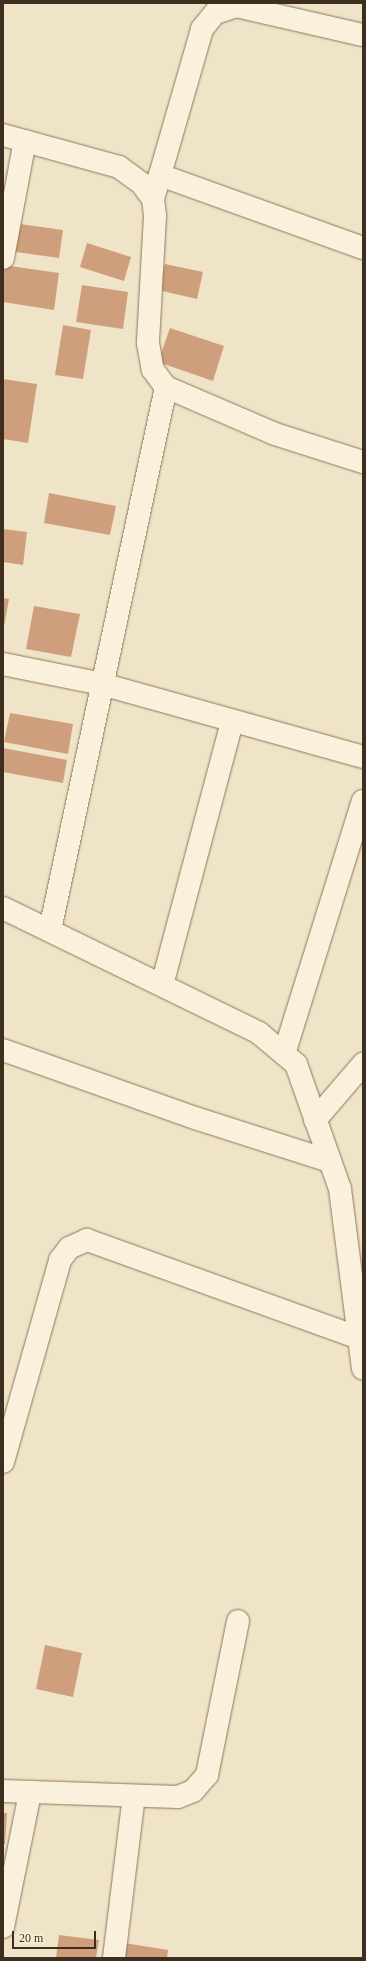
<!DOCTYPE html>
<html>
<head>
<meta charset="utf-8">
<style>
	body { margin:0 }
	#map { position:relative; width:366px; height:1961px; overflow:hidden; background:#f0e4c8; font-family:Georgia,serif }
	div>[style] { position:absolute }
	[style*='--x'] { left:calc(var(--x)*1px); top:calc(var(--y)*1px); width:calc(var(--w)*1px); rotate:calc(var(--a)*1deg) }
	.building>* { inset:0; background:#cf9f7d }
	.roads { filter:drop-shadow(0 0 1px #8d765c) drop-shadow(0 0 1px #8d765c) }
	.minor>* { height:22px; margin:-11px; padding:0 11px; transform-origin:11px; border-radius:11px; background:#faf1dc }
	span { translate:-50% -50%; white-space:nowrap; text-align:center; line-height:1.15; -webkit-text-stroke:4px #f7eed8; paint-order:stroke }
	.frame { position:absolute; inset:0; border:4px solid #3d2e20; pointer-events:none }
	.scale { position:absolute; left:12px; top:1931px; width:84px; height:18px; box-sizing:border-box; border:2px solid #3d2e20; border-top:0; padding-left:5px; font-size:12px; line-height:14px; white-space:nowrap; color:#3d2e20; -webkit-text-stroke:3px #f7eed8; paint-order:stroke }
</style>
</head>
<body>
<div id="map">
	<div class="building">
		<i style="clip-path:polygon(13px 223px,63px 230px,59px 258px,9px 251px)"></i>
		<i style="clip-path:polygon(87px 243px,131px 257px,124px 281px,80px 267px)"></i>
		<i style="clip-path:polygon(165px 264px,203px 272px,197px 299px,158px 290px)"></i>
		<i style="clip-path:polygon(3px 265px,59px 273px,54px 310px,3px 302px)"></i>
		<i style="clip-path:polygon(82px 285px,128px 292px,123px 329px,76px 322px)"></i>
		<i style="clip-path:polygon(63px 325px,91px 330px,83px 379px,55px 375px)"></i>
		<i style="clip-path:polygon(170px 328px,224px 346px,213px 381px,158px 362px)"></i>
		<i style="clip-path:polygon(3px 379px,37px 384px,28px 443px,3px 439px)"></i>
		<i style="clip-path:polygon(49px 493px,116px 506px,110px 535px,44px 523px)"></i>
		<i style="clip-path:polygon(3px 529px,27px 532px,23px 565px,3px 562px)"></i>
		<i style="clip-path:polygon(3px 598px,9px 599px,4px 626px,3px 626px)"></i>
		<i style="clip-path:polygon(34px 606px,80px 614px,71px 657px,26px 649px)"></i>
		<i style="clip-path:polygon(10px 713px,73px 724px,68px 754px,4px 742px)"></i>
		<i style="clip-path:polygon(3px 748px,67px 760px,63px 783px,3px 772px)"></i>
		<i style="clip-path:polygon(45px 1645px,82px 1653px,73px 1697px,36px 1689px)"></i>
		<i style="clip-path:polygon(3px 1813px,7px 1813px,5px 1844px,3px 1844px)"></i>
		<i style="clip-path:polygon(59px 1935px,99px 1940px,96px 1958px,56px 1958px)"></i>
		<i style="clip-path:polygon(118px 1942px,168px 1950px,167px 1958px,116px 1958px)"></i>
	</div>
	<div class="roads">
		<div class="minor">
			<i style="--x:3;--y:135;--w:120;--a:15.4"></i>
			<i style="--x:119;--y:167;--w:27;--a:36"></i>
			<i style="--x:141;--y:183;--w:20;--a:53"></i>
			<i style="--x:153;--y:199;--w:17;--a:83"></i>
			<i style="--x:155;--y:216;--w:127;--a:93.2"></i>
			<i style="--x:148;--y:343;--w:27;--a:80"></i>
			<i style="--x:153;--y:370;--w:21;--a:53"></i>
			<i style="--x:166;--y:387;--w:119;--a:23.3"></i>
			<i style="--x:275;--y:434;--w:92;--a:17.7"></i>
			<i style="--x:160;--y:175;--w:216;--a:19.8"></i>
			<i style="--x:153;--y:199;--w:177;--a:-73.9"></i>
			<i style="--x:202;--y:29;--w:21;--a:-51"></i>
			<i style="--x:215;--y:13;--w:22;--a:-18"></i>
			<i style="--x:236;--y:6;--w:130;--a:12.9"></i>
			<i style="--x:3;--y:258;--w:119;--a:-79.4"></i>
			<i style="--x:3;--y:664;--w:101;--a:11.4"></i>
			<i style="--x:102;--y:684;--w:271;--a:15.6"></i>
			<i style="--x:3;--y:908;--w:285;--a:26"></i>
			<i style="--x:259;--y:1033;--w:48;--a:40"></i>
			<i style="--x:296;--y:1064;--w:133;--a:70.6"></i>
			<i style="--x:340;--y:1189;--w:181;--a:82.7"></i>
			<i style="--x:50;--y:930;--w:555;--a:-77.94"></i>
			<i style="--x:162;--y:985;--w:273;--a:-75.1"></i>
			<i style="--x:3;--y:1050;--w:204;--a:19.5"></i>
			<i style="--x:195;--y:1118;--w:142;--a:17.7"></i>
			<i style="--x:284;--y:1054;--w:265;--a:-72.7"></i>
			<i style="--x:315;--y:1120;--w:74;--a:-49.4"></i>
			<i style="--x:3;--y:1462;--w:210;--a:-74.2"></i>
			<i style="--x:60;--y:1260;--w:15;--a:-53"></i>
			<i style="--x:69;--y:1248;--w:20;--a:-24"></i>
			<i style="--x:87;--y:1240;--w:289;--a:19.8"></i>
			<i style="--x:3;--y:1791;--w:175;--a:2"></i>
			<i style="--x:178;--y:1797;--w:16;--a:-22"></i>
			<i style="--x:193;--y:1791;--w:21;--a:-49"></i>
			<i style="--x:207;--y:1775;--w:157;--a:-78.6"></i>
			<i style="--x:3;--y:1927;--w:137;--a:-78.6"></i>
			<i style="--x:114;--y:1958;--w:163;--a:-83"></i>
		</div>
	</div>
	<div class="frame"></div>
	<div class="scale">20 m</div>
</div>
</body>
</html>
